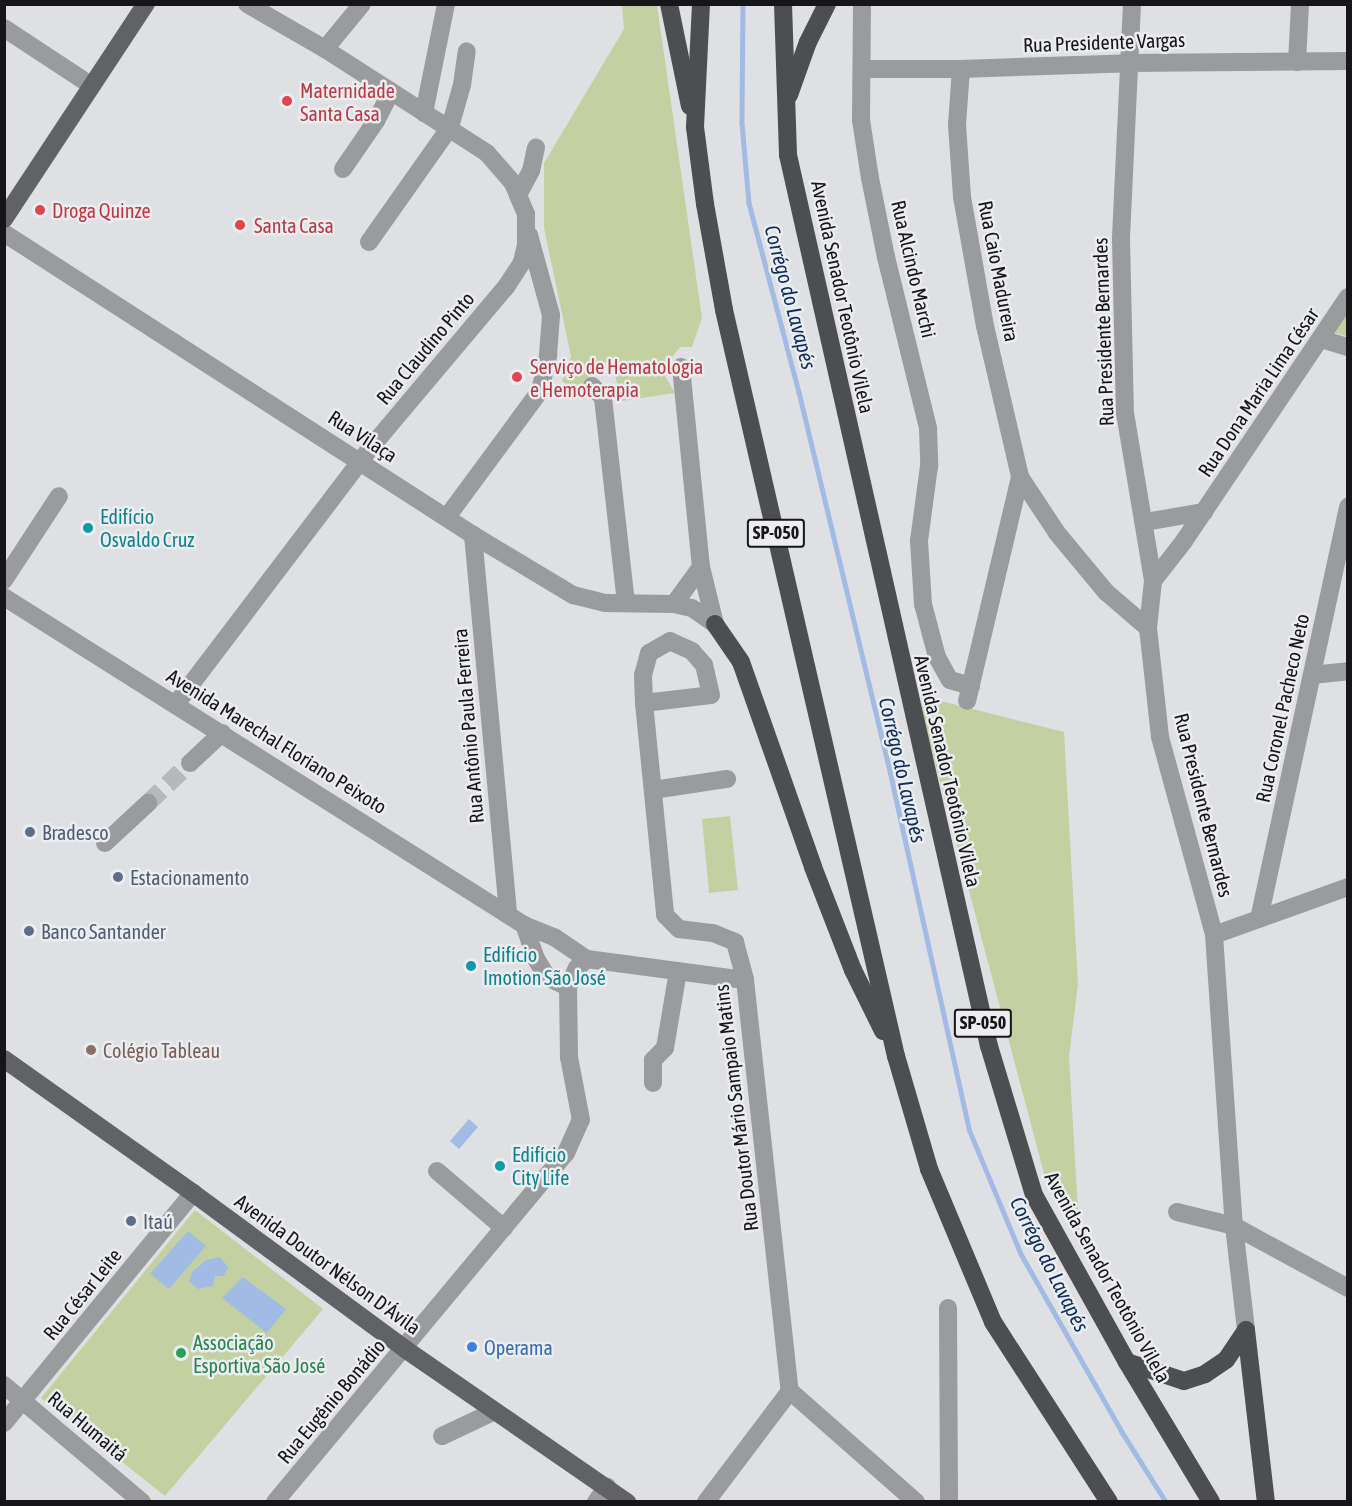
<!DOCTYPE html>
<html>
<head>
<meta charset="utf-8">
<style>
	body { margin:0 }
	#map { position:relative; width:1352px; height:1506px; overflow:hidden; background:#dfe0e3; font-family:"Asap Condensed",sans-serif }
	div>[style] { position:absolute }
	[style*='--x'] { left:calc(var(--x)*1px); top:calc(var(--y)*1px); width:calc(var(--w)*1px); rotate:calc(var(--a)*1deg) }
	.green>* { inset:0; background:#c3d1a2 }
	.water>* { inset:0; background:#a1bbe4 }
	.stream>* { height:4.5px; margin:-2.25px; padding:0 2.25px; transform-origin:2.25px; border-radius:2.25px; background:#a1bbe4 }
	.minor-tunnel>* { height:18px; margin-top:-9px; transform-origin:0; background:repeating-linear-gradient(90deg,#b7b8ba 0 18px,transparent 0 27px) }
	.minor>* { height:18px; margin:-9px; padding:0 9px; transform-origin:9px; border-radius:9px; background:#9a9b9c }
	.major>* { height:18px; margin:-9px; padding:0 9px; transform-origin:9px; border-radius:9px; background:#616265 }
	.highway>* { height:18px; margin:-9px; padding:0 9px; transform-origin:9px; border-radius:9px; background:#4d4e51 }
	.dots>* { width:16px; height:16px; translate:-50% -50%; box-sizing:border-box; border:3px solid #ecedf0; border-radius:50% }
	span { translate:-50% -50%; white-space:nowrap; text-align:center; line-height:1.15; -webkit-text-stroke:5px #ecedf0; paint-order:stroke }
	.shield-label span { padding:2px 4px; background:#ecedf0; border:2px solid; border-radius:4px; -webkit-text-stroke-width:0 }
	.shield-label { font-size:18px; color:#161618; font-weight:700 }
	.street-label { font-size:20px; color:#161618 }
	.health-label { font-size:20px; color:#be3a42 }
	.left { translate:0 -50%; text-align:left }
	.culture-label { font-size:20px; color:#0d838f }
	.service-label { font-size:20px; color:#4e5e75 }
	.education-label { font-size:20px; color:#785e54 }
	.leisure-label { font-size:20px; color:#27864d }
	.shop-label { font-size:20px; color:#366cbe }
	.water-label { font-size:21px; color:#0d2d5e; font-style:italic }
	.frame { position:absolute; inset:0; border:6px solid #161618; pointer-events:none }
</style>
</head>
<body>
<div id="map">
	<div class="green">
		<i style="clip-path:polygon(622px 5px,657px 5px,702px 318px,692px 347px,680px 347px,662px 371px,675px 393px,622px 401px,611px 361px,591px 369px,584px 400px,562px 381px,571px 356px,544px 228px,544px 163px,624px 29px)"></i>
		<i style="clip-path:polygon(1347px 313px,1347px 336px,1335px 333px)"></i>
		<i style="clip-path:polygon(921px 696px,1064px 732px,1078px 984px,1069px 1057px,1080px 1243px,1046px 1181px,924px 721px)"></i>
		<i style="clip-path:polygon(730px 816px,738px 890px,709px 893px,702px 819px)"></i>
		<i style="clip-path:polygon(195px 1210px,323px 1309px,165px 1496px,41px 1398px)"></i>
	</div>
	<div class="water">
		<i style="clip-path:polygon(469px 1119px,478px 1127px,459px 1149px,450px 1141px)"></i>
		<i style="clip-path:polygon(188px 1231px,206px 1246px,169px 1289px,150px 1274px)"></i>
		<i style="clip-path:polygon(220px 1257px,228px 1267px,224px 1276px,215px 1276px,213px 1286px,198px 1289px,189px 1281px,192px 1272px,206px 1260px)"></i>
		<i style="clip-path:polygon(243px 1277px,286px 1309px,267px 1333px,222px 1298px)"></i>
	</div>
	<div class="stream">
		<i style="--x:743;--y:4;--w:119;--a:90.5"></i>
		<i style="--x:742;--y:123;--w:80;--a:85"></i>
		<i style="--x:749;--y:203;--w:196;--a:75.2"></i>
		<i style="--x:799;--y:392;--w:404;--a:76.5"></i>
		<i style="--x:893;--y:785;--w:352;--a:77.5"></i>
		<i style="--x:969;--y:1129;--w:135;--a:67.4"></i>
		<i style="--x:1021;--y:1254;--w:205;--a:60.4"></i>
		<i style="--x:1122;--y:1432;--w:83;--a:57.8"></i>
	</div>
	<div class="minor-tunnel">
		<i style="--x:148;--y:803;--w:58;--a:-43.6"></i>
	</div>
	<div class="minor">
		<i style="--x:862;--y:4;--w:116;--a:90.5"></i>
		<i style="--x:861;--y:120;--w:59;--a:81.2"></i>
		<i style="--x:870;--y:178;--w:81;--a:78.6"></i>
		<i style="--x:886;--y:257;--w:176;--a:76.2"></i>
		<i style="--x:928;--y:428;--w:38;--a:88"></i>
		<i style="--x:929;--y:466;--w:76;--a:97.6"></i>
		<i style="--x:919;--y:541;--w:63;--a:86.4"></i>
		<i style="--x:923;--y:604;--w:55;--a:75.2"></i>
		<i style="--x:937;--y:657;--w:26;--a:61"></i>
		<i style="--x:950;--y:680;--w:22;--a:16"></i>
		<i style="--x:1132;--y:4;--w:235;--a:92.7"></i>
		<i style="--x:1121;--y:239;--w:174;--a:88.7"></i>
		<i style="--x:1125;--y:413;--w:170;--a:80.5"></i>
		<i style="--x:1153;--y:581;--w:47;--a:96.1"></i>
		<i style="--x:1148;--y:628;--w:110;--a:83.7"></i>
		<i style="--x:1160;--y:737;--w:205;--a:74.7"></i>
		<i style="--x:1214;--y:935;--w:292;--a:86.1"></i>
		<i style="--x:1234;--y:1226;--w:105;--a:83.4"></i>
		<i style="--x:4;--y:28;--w:105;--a:33.4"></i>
		<i style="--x:325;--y:49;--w:58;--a:-50.6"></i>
		<i style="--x:1297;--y:62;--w:58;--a:-87"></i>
		<i style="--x:862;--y:69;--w:99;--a:0"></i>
		<i style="--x:961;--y:69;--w:168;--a:-2"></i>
		<i style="--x:1129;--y:63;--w:219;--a:-0.5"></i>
		<i style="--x:961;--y:69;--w:56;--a:94.1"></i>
		<i style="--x:957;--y:125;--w:72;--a:86"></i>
		<i style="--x:962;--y:197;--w:131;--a:79.9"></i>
		<i style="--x:985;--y:326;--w:155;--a:76.9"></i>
		<i style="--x:1020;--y:477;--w:230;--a:103.3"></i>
		<i style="--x:424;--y:113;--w:111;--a:-78.6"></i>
		<i style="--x:343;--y:169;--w:58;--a:-55.5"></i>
		<i style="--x:376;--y:121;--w:33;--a:-63"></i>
		<i style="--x:518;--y:195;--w:27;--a:-62"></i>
		<i style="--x:531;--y:171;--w:24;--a:-78"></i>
		<i style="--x:4;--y:233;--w:558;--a:32.78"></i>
		<i style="--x:473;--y:535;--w:117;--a:31"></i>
		<i style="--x:573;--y:595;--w:33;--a:14"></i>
		<i style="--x:605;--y:603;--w:69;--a:0.8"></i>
		<i style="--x:674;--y:604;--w:18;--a:13"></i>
		<i style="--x:692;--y:608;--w:28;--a:35"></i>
		<i style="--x:369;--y:242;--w:141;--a:-54.8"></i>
		<i style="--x:450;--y:127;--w:44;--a:-74.1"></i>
		<i style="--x:462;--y:85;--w:34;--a:-82"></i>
		<i style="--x:1321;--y:339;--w:28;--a:17"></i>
		<i style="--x:681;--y:367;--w:201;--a:84.3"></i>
		<i style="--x:701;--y:567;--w:59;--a:76.2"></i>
		<i style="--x:592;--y:386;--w:16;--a:47"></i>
		<i style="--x:603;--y:398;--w:205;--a:83.6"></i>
		<i style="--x:1020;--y:477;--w:67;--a:56.5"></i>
		<i style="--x:1057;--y:533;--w:77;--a:50.3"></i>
		<i style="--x:1106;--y:592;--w:55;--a:40.6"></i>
		<i style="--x:447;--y:517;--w:157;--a:-53.6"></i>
		<i style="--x:540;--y:391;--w:37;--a:-77"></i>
		<i style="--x:548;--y:355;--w:40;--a:-85.7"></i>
		<i style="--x:551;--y:315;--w:83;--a:-105.4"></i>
		<i style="--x:1145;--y:522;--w:60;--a:-9.6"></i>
		<i style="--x:473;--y:535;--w:381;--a:84.7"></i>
		<i style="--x:4;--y:580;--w:100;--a:-56.8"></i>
		<i style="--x:1153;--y:581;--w:51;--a:-52.2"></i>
		<i style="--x:1184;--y:541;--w:294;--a:-56.1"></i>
		<i style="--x:4;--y:597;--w:615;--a:32.24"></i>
		<i style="--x:674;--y:604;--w:46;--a:-53.9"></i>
		<i style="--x:1312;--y:675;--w:36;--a:-6"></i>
		<i style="--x:644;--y:703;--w:67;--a:-6.8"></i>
		<i style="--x:711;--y:695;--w:31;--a:-103"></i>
		<i style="--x:704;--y:665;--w:18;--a:-131"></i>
		<i style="--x:692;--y:651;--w:24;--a:-156"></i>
		<i style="--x:670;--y:641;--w:24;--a:150"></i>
		<i style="--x:649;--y:653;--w:23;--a:105"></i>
		<i style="--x:643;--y:675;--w:28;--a:88"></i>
		<i style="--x:644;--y:703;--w:213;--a:84.3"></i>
		<i style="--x:665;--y:915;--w:20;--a:45"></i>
		<i style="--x:679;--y:929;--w:34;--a:7"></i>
		<i style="--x:713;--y:933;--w:24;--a:22"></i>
		<i style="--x:735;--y:942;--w:39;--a:75"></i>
		<i style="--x:745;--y:980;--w:413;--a:83.8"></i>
		<i style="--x:790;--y:1391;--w:168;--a:41.4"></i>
		<i style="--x:176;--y:704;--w:324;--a:-52.8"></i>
		<i style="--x:372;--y:446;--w:208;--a:-49.9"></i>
		<i style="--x:506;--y:287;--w:30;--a:-57"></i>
		<i style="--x:522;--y:262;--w:17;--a:-77"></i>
		<i style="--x:526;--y:245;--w:31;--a:-90"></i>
		<i style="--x:526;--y:214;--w:34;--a:-113"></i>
		<i style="--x:513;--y:183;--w:40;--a:-131"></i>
		<i style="--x:487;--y:153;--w:193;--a:-147.3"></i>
		<i style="--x:325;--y:49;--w:90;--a:-150"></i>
		<i style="--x:190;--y:763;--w:44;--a:-43.2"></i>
		<i style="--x:653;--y:790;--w:75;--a:-8.5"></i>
		<i style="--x:105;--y:843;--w:59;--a:-42.9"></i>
		<i style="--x:1259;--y:919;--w:422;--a:-77.8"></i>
		<i style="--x:1214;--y:935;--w:142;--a:-19.7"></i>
		<i style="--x:568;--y:987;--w:23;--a:-155"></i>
		<i style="--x:547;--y:977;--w:21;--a:-121"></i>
		<i style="--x:536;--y:959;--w:36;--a:-109"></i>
		<i style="--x:524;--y:925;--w:32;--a:22"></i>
		<i style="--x:554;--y:937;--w:40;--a:34"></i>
		<i style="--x:587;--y:959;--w:159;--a:7.6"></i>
		<i style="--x:653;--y:1083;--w:23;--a:-90"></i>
		<i style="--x:653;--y:1060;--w:17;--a:-45"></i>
		<i style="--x:665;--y:1048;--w:78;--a:-80.4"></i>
		<i style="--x:437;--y:1171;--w:88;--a:40.4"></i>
		<i style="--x:1177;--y:1212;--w:59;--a:13.8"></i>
		<i style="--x:1234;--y:1226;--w:130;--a:28.5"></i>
		<i style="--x:948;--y:1308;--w:194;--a:89.7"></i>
		<i style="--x:4;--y:1385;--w:181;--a:40.3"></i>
		<i style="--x:4;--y:1423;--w:298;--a:-50.6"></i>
		<i style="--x:442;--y:1436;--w:56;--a:-25.2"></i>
		<i style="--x:275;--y:1502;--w:454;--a:-50.2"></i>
		<i style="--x:566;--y:1153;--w:36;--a:-66"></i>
		<i style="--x:581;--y:1120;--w:64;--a:-100.8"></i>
		<i style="--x:569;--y:1057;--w:70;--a:-90.8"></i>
		<i style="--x:568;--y:987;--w:21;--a:-65"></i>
		<i style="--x:577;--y:968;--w:13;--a:-42"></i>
		<i style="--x:596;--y:1502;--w:19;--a:-55"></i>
		<i style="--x:706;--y:1502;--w:139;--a:-52.9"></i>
	</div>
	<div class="major">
		<i style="--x:4;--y:219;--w:258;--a:-56.6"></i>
		<i style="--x:4;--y:1059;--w:232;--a:35.3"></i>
		<i style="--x:193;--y:1193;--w:263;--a:36.3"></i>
		<i style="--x:405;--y:1349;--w:270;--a:34.6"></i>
	</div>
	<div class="highway">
		<i style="--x:669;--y:4;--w:104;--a:78.4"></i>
		<i style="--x:701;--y:4;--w:123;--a:92.8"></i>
		<i style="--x:695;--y:127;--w:78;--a:82.6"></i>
		<i style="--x:705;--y:204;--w:108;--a:79.8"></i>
		<i style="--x:724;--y:310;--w:766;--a:77.02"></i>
		<i style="--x:896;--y:1056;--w:118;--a:73.7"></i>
		<i style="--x:929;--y:1169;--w:166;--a:67.3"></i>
		<i style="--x:993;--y:1322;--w:214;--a:57.2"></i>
		<i style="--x:783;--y:4;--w:151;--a:88.1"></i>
		<i style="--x:788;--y:155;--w:913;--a:77.29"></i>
		<i style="--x:989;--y:1046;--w:156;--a:73.2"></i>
		<i style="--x:1034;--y:1195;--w:191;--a:60.9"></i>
		<i style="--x:1127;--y:1362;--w:163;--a:59"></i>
		<i style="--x:789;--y:95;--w:56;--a:-70.3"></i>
		<i style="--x:808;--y:42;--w:42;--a:-63.4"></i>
		<i style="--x:715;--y:624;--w:46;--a:55.6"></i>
		<i style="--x:741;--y:662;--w:217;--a:70.6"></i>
		<i style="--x:813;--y:867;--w:110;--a:68.8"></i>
		<i style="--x:853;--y:970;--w:68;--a:63.8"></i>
		<i style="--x:1246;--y:1330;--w:173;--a:83.4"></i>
		<i style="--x:1127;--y:1362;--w:60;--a:18.4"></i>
		<i style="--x:1184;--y:1381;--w:22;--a:-18"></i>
		<i style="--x:1205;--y:1374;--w:25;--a:-34"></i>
		<i style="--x:1226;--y:1360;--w:36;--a:-56"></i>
	</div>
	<div class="dots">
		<i style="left:287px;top:101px;background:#e0444e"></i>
		<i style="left:40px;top:210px;background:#e0444e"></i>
		<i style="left:240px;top:225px;background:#e0444e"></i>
		<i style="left:517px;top:377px;background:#e0444e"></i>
		<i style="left:88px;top:528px;background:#0f9aa8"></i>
		<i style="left:30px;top:832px;background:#5c6f8a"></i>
		<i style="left:118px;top:877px;background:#5c6f8a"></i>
		<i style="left:29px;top:931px;background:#5c6f8a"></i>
		<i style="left:471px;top:966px;background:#0f9aa8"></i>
		<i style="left:91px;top:1050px;background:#8d6e63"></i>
		<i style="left:500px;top:1166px;background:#0f9aa8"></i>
		<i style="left:131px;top:1221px;background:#5c6f8a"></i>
		<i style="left:472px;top:1347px;background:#3f7fe0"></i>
		<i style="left:181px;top:1353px;background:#2e9e5b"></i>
	</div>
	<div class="shield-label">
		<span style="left:776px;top:533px">SP-050</span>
		<span style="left:983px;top:1023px">SP-050</span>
	</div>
	<div class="street-label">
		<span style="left:1104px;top:42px;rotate:-2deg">Rua Presidente Vargas</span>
		<span style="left:914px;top:269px;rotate:77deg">Rua Alcindo Marchi</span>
		<span style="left:999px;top:271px;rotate:79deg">Rua Caio Madureira</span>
		<span style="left:843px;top:297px;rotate:78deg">Avenida Senador Teotônio Vilela</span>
		<span style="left:1103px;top:332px;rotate:-92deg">Rua Presidente Bernardes</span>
		<span style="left:425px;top:348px;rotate:-50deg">Rua Claudino Pinto</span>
		<span style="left:1258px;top:392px;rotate:-56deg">Rua Dona Maria Lima César</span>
		<span style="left:363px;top:436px;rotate:33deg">Rua Vilaça</span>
		<span style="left:1282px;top:708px;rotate:-78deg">Rua Coronel Pacheco Neto</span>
		<span style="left:468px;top:726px;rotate:-95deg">Rua Antônio Paula Ferreira</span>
		<span style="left:277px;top:741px;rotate:32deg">Avenida Marechal Floriano Peixoto</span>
		<span style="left:948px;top:771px;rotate:77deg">Avenida Senador Teotônio Vilela</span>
		<span style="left:1204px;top:805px;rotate:76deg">Rua Presidente Bernardes</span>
		<span style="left:736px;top:1108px;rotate:-97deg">Rua Doutor Mário Sampaio Matins</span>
		<span style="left:328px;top:1264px;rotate:36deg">Avenida Doutor Nélson D'Ávila</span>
		<span style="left:1108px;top:1277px;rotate:61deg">Avenida Senador Teotônio Vilela</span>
		<span style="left:82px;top:1294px;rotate:-51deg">Rua César Leite</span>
		<span style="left:331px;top:1401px;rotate:-50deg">Rua Eugênio Bonádio</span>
		<span style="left:88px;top:1426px;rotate:40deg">Rua Humaitá</span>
	</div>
	<div class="health-label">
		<span class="left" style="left:300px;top:102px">Maternidade<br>Santa Casa</span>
		<span class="left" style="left:52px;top:210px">Droga Quinze</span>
		<span class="left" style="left:254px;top:225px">Santa Casa</span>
		<span class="left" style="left:530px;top:378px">Serviço de Hematologia<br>e Hemoterapia</span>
	</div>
	<div class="culture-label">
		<span class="left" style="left:100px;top:528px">Edifício<br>Osvaldo Cruz</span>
		<span class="left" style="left:483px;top:966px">Edifício<br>Imotion São José</span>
		<span class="left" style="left:512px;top:1166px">Edifício<br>City Life</span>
	</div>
	<div class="service-label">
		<span class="left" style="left:42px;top:832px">Bradesco</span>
		<span class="left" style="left:130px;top:877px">Estacionamento</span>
		<span class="left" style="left:41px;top:931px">Banco Santander</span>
		<span class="left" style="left:143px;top:1221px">Itaú</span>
	</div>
	<div class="education-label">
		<span class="left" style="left:103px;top:1050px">Colégio Tableau</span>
	</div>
	<div class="leisure-label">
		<span class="left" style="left:193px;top:1354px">Associação<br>Esportiva São José</span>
	</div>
	<div class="shop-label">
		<span class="left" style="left:484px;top:1347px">Operama</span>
	</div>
	<div class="water-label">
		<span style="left:791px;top:297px;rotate:75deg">Corrégo do Lavapés</span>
		<span style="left:903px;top:770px;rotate:77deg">Corrégo do Lavapés</span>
		<span style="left:1050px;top:1264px;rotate:63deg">Corrégo do Lavapés</span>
	</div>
	<div class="frame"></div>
</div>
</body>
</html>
